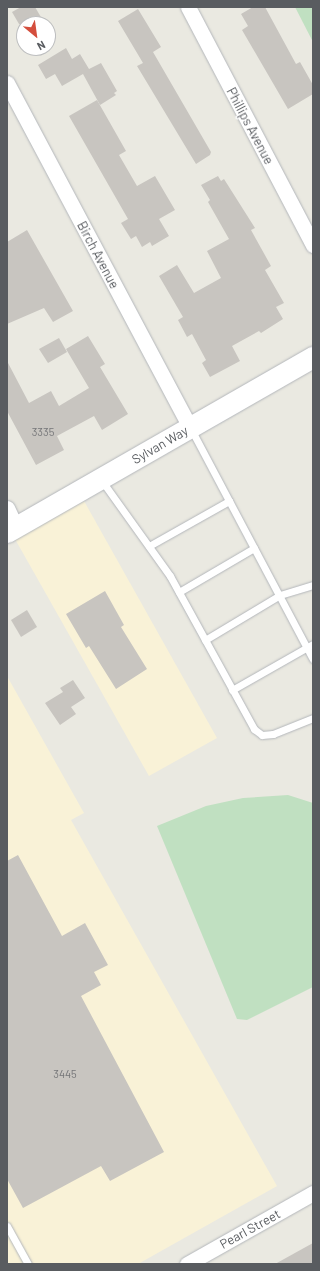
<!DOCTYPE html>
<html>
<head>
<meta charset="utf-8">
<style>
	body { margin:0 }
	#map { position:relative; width:320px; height:1271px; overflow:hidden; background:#eae9e1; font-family:Barlow,sans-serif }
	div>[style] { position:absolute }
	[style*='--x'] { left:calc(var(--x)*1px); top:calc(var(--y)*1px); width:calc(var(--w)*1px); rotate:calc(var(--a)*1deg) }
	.commercial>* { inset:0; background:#f9f2d7 }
	.green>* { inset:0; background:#c0e0c1 }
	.building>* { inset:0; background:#c8c5c0 }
	.roads { filter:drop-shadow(0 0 1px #b3b6ba) drop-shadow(0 0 1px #b3b6ba) }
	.service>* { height:7px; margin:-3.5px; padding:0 3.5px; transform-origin:3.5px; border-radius:3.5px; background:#fff }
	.minor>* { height:15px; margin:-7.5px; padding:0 7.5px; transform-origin:7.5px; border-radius:7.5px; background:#fff }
	.secondary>* { height:21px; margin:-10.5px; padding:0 10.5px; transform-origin:10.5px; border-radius:10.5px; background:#fff }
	span { translate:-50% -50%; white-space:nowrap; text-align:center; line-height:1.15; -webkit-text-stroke:3px #fff; paint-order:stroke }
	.number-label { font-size:11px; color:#757678 }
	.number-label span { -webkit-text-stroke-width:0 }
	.street-label { font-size:13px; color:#595c60 }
	.frame { position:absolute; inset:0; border:8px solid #595c60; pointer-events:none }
	.north { position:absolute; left:16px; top:16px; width:40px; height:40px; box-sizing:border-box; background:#fff; border:1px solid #bdbebf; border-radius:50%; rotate:151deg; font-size:11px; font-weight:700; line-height:16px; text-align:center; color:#595c60 }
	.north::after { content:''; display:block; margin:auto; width:14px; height:18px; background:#d44e3d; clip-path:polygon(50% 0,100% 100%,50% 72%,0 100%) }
</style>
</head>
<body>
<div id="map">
	<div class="commercial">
		<i style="clip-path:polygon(84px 501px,217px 738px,149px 776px,15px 539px)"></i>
		<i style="clip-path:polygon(7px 676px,84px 813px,71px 820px,277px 1186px,138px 1264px,7px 1264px)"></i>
	</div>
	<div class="green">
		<i style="clip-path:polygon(295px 7px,313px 7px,313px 42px)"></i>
		<i style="clip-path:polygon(288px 795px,313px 803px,313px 987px,247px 1020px,237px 1019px,157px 826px,206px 806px,243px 798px)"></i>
	</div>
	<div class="building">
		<i style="clip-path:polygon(21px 7px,35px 7px,45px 24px,19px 24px,12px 12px)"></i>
		<i style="clip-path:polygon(253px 7px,265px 7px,296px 64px,300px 62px,313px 85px,313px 94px,288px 109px,242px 30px,248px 26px,241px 14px)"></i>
		<i style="clip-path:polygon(138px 9px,161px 47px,153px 52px,211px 152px,210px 155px,196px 164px,137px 66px,143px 63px,118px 21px)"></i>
		<i style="clip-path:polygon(66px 48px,72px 59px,80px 54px,89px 69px,101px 63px,117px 91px,114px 93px,116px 95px,100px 105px,83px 74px,62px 86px,55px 74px,46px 79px,38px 65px)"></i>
		<i style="clip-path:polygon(97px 100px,126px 151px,119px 155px,137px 186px,155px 176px,175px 210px,159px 219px,169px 236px,152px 246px,150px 242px,142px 247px,136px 236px,131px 239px,121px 223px,128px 219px,69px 116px)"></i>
		<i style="clip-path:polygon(218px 176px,221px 181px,224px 179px,255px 228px,251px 230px,271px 266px,265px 270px,284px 303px,276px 307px,283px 319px,261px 333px,259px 331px,232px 346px,240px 361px,210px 377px,202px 363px,206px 360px,192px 334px,187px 337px,178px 320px,183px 317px,159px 276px,177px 265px,194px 293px,221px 278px,207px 251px,229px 239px,208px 202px,210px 200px,201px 185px)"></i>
		<i style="clip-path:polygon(27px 230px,73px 311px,53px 322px,44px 308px,7px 324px,7px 242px)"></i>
		<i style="clip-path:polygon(88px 336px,105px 364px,100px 367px,128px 414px,102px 430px,94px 416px,57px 436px,64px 450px,36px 465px,7px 411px,7px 361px,29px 403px,51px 391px,59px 406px,89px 388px,66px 349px)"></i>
		<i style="clip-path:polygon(59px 338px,67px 352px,48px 363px,39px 349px)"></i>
		<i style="clip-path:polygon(105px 591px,124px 625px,121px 627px,147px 669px,116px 689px,89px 646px,86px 648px,66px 614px)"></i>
		<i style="clip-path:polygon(27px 610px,37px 627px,21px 637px,11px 620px)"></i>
		<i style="clip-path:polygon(73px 680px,85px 698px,71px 707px,76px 714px,60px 725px,45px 703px,63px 692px,60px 688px)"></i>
		<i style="clip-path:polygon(18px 855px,62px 936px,85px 923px,108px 965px,94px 972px,101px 985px,81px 996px,164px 1152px,110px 1181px,101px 1166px,23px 1208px,7px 1179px,7px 861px)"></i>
		<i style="clip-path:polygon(313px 1243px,313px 1264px,275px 1264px)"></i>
	</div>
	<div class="roads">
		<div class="service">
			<i style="--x:191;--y:429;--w:260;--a:62.1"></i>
			<i style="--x:102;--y:481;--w:117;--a:54.4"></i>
			<i style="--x:170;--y:576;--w:175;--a:61.2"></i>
			<i style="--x:254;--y:729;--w:10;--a:37"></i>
			<i style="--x:262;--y:735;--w:11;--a:-5"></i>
			<i style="--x:273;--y:734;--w:43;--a:-21.8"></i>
			<i style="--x:149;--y:546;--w:92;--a:-29.4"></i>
			<i style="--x:179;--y:592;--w:87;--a:-30.4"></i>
			<i style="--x:205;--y:640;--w:87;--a:-31"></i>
			<i style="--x:280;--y:595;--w:34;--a:-17"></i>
			<i style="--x:232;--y:690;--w:93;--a:-29.6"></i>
			<i style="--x:7;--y:1226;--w:43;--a:61.1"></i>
		</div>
		<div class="minor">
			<i style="--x:188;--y:7;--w:269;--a:62.3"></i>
			<i style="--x:7;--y:83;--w:390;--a:62"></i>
			<i style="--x:7;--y:508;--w:21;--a:65"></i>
			<i style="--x:187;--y:1264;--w:145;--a:-29.4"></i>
		</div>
		<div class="secondary">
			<i style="--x:7;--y:532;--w:353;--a:-29.8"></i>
		</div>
	</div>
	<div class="number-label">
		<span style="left:43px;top:432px">3335</span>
		<span style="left:65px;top:1074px">3445</span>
	</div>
	<div class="street-label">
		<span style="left:250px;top:126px;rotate:62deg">Phillips Avenue</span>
		<span style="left:98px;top:255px;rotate:62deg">Birch Avenue</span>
		<span style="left:160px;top:445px;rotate:-30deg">Sylvan Way</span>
		<span style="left:250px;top:1229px;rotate:-29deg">Pearl Street</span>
	</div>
	<div class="frame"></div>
	<div class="north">N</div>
</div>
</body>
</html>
